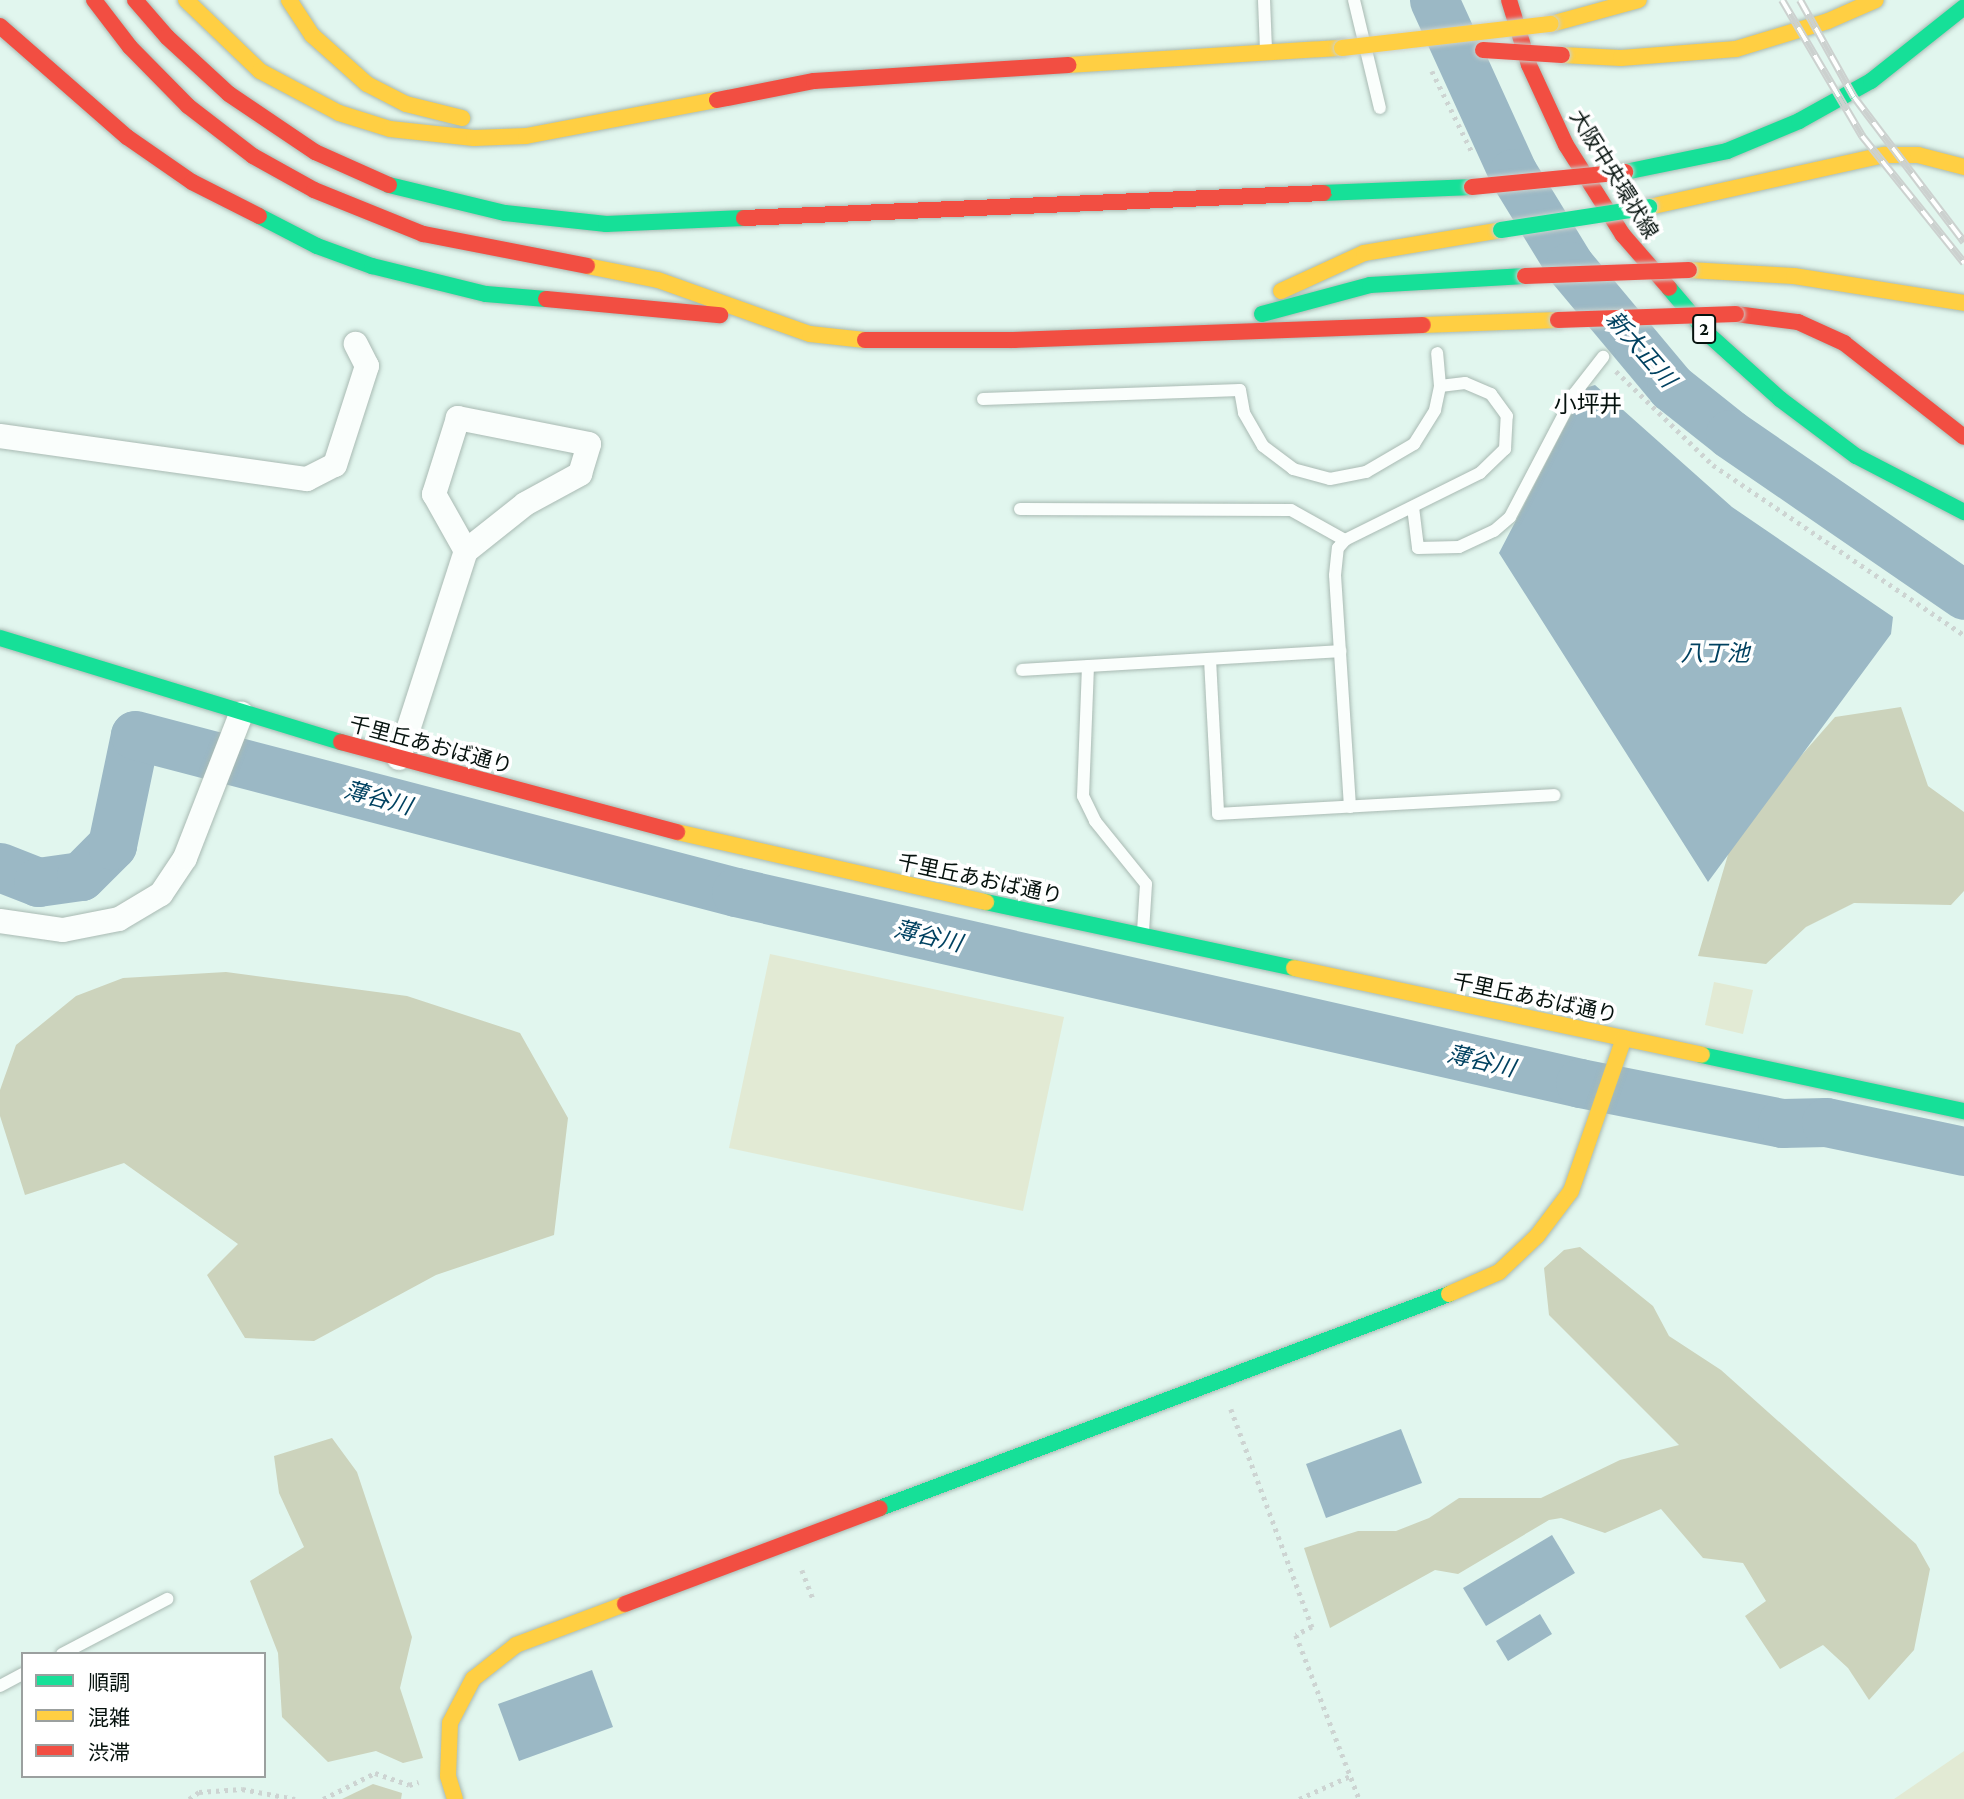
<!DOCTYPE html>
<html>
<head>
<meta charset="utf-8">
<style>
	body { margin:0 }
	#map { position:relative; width:1964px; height:1799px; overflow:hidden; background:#e1f6ee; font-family:"Crimson Pro","Noto Sans JP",serif }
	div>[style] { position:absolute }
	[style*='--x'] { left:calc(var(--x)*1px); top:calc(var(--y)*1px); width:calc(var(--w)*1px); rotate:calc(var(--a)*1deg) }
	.green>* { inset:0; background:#e2ead4 }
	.forest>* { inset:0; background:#ccd3bc }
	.water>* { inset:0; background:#9bb8c5 }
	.river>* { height:49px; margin:-24.5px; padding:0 24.5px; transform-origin:24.5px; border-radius:24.5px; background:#9bb8c5 }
	.path>* { height:4.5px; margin-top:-2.25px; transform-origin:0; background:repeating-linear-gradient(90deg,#cdd4d2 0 3.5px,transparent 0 8.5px) }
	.roads { filter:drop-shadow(0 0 2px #a9bab3) drop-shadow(0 0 2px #a9bab3) }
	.lane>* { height:12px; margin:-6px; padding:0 6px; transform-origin:6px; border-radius:6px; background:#fafefc }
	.street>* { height:24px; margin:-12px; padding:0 12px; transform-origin:12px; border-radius:12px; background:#fafefc }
	.fast>* { height:16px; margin:-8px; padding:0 8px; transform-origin:8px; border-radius:8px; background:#16e098 }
	.slow>* { height:16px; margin:-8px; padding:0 8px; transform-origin:8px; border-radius:8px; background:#ffcf43 }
	.jam>* { height:16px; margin:-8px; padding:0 8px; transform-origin:8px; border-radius:8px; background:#f24e42 }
	.rail>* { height:8px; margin-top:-4px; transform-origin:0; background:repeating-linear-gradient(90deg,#fff 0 16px,#ccd1cf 0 32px); box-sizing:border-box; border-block:2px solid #ccd1cf }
	.bridges { filter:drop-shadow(0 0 2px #c8d1cd) drop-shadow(0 0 2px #c8d1cd) }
	.fast-bridge>* { height:16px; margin:-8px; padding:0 8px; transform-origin:8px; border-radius:8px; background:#16e098 }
	.slow-bridge>* { height:16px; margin:-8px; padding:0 8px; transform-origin:8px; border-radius:8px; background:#ffcf43 }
	.jam-bridge>* { height:16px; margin:-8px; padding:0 8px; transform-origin:8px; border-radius:8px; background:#f24e42 }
	span { translate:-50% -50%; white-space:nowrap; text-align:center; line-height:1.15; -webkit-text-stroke:7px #fff; paint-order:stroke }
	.shield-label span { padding:2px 5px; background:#fff; border:2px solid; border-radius:5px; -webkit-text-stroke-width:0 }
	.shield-label { font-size:19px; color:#06120e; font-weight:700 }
	.street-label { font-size:21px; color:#06120e }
	.water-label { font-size:23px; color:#004160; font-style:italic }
	.neighbourhood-label { font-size:23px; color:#06120e }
	.legend { position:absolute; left:21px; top:1652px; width:245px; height:126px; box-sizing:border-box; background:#fff; border:2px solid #9ba09f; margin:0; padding:9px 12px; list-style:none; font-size:21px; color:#06120e }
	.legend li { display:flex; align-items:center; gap:14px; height:35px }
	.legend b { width:35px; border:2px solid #9ba09f }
</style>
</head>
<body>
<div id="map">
	<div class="green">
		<i style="clip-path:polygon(770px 954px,1064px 1017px,1023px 1211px,729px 1148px)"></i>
		<i style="clip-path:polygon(1714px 982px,1753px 990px,1743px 1034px,1705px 1025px)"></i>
		<i style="clip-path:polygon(1964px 1751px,1964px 1799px,1894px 1799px)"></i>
	</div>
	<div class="forest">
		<i style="clip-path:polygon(1901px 707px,1928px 786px,1964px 812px,1964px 891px,1951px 905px,1854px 903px,1806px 927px,1766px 964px,1698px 956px,1735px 831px,1835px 717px)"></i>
		<i style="clip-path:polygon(226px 972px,407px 996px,520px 1033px,568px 1118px,554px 1235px,436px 1275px,314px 1341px,245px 1338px,207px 1275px,238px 1244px,124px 1163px,25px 1195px,0 1116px,0 1090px,16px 1045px,76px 996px,123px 978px)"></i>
		<i style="clip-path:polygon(1580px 1247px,1653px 1306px,1669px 1336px,1721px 1370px,1916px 1544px,1930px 1569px,1914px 1650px,1869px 1700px,1848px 1668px,1823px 1645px,1780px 1669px,1745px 1616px,1766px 1601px,1743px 1563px,1703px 1558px,1661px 1509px,1605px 1533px,1561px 1518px,1549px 1520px,1458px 1574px,1435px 1570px,1330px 1628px,1304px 1548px,1358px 1531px,1396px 1531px,1429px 1518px,1459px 1498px,1541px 1498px,1620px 1460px,1679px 1445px,1549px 1315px,1544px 1268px,1564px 1250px)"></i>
		<i style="clip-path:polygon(332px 1438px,357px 1472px,412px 1637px,400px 1688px,423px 1758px,403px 1763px,376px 1751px,328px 1762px,282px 1717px,278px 1653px,250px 1581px,304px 1547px,279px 1493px,274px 1456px)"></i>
		<i style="clip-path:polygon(373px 1784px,402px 1793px,401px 1799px,342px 1799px)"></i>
	</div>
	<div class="water">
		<i style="clip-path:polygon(1595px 385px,1732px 507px,1893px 617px,1891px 634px,1708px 882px,1499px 553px,1585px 388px)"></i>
		<i style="clip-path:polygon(1401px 1429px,1422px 1483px,1326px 1518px,1306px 1464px)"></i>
		<i style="clip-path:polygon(1552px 1535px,1575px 1573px,1486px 1626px,1463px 1588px)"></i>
		<i style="clip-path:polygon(1540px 1614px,1552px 1634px,1508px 1661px,1496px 1641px)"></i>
		<i style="clip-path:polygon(592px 1670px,613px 1727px,519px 1761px,498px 1704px)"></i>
	</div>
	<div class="river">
		<i style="--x:1434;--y:0;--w:190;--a:65.5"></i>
		<i style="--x:1513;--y:173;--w:109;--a:58.5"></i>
		<i style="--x:1570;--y:266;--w:158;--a:50.1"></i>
		<i style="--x:1671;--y:387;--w:75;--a:38.5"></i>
		<i style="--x:1730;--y:434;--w:284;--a:34.5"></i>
		<i style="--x:0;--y:867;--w:41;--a:21.5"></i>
		<i style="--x:38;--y:882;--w:43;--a:-7.9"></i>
		<i style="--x:81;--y:876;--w:44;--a:-45"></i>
		<i style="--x:112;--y:845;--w:112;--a:-78.2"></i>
		<i style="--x:135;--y:735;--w:621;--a:14.64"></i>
		<i style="--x:736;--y:892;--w:865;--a:12.75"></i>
		<i style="--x:1580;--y:1083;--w:206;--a:11.2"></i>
		<i style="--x:1782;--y:1123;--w:44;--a:-1.3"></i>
		<i style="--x:1826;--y:1122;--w:141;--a:11.9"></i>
	</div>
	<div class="path">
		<i style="--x:1432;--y:71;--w:93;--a:63.7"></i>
		<i style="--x:1616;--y:371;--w:135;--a:44.1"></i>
		<i style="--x:1713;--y:465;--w:303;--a:34.1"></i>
		<i style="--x:1231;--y:1409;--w:233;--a:69.6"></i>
		<i style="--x:1312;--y:1627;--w:18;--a:153"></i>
		<i style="--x:1296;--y:1635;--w:175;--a:68.9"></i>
		<i style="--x:802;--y:1570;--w:33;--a:69"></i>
		<i style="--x:189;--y:1799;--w:12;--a:-35"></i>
		<i style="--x:199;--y:1792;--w:43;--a:-4"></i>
		<i style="--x:242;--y:1789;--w:54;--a:10.7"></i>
		<i style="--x:323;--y:1799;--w:58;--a:-26.6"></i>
		<i style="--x:375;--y:1773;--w:36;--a:19"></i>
		<i style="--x:409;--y:1785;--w:10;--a:-17"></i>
		<i style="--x:1299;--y:1799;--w:56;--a:-24.3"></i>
	</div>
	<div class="roads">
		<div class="lane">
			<i style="--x:1264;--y:0;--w:49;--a:87.7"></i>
			<i style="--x:1354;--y:0;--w:111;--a:76.5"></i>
			<i style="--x:983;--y:399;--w:257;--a:-2"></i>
			<i style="--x:1240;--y:390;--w:23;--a:80"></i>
			<i style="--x:1244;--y:413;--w:38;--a:60"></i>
			<i style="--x:1263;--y:446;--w:38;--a:37"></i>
			<i style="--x:1293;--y:469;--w:38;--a:15"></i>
			<i style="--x:1330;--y:479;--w:37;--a:-11"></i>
			<i style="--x:1366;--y:472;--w:56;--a:-30.3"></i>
			<i style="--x:1414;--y:444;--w:40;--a:-58"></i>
			<i style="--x:1435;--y:410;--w:25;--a:-78"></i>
			<i style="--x:1440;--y:386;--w:33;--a:-95"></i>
			<i style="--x:1413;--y:507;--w:41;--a:83"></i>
			<i style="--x:1418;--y:548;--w:41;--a:-1.4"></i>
			<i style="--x:1459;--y:547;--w:38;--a:-25"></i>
			<i style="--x:1494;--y:531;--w:21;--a:-41"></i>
			<i style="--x:1510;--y:517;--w:140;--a:-62.3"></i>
			<i style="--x:1575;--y:393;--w:46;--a:-52.1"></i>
			<i style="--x:1020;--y:509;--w:271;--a:0.2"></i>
			<i style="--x:1291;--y:510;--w:62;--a:29.1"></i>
			<i style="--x:1210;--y:659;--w:155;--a:87"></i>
			<i style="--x:1218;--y:814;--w:337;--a:-3.2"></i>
			<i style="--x:1088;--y:666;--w:130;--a:92.2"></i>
			<i style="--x:1083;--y:796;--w:28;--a:64"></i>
			<i style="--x:1095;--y:821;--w:81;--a:51"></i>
			<i style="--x:1146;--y:884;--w:48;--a:93.6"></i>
			<i style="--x:1022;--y:670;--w:319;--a:-3.4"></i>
			<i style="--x:1350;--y:807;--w:232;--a:-93.7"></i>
			<i style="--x:1335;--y:575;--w:27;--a:-84"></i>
			<i style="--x:1338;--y:548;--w:11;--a:-49"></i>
			<i style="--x:1345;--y:540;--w:151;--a:-26.4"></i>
			<i style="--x:1480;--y:473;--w:35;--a:-44"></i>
			<i style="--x:1505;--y:449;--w:33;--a:-87"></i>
			<i style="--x:1507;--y:416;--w:27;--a:-126"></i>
			<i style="--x:1491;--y:394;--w:28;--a:-157"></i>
			<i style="--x:1465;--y:383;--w:25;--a:173"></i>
			<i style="--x:62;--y:1654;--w:119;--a:-27.6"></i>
			<i style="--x:0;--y:1686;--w:26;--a:-28"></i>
		</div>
		<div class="street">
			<i style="--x:0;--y:436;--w:310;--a:8"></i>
			<i style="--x:307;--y:479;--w:31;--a:-27"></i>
			<i style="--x:335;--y:465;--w:104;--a:-72.1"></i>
			<i style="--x:367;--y:366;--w:25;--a:-117"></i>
			<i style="--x:399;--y:758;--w:218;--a:-72.1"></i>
			<i style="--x:466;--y:551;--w:75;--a:-38.5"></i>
			<i style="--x:525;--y:504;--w:63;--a:-28.6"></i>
			<i style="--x:580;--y:474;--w:31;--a:-73"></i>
			<i style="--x:589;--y:444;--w:134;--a:-168.8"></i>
			<i style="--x:458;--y:418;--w:80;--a:107.5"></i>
			<i style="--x:434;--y:494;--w:65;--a:60.7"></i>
			<i style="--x:0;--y:921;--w:64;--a:8.1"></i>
			<i style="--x:63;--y:930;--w:57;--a:-11.1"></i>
			<i style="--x:119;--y:919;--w:49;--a:-30.8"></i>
			<i style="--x:161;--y:894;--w:43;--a:-56.3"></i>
			<i style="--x:185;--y:858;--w:155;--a:-68.7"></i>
		</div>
		<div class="fast">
			<i style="--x:1625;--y:172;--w:104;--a:-11.6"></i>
			<i style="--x:1727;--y:151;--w:78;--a:-22.6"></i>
			<i style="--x:1799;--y:121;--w:82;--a:-29.1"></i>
			<i style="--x:1871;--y:81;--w:119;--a:-38.5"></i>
			<i style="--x:389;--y:185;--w:119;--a:13.6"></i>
			<i style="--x:505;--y:213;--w:102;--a:6.2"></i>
			<i style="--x:606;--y:224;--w:138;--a:-2.5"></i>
			<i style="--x:1323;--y:193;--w:149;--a:-2.3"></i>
			<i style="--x:259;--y:216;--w:65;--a:27.3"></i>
			<i style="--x:317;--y:246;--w:59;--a:20"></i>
			<i style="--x:372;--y:266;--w:117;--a:13.8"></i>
			<i style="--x:486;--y:294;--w:60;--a:4.8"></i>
			<i style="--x:1669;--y:288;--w:62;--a:49.6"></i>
			<i style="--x:1709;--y:335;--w:96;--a:42"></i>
			<i style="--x:1780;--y:399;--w:95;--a:36.9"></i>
			<i style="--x:1856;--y:456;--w:122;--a:27.4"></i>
			<i style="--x:1262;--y:314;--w:112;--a:-15"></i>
			<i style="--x:1370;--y:285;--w:155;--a:-3.3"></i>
			<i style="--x:0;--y:638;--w:357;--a:17"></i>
			<i style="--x:986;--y:902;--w:315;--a:12.1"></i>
			<i style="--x:1702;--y:1055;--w:268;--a:12.1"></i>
			<i style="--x:880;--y:1508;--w:608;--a:-20.61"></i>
		</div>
		<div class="slow">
			<i style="--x:186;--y:0;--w:103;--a:43.8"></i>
			<i style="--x:260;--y:71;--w:89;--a:28"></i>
			<i style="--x:339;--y:113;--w:53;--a:17.4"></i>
			<i style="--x:390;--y:129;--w:84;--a:6.1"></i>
			<i style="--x:474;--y:138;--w:52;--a:-2.2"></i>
			<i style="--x:526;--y:136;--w:194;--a:-10.7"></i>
			<i style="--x:289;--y:0;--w:42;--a:56.7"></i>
			<i style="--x:312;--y:35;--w:74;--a:41.7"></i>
			<i style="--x:367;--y:84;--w:44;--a:27.1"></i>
			<i style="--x:406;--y:104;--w:58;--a:14"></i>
			<i style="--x:1551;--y:24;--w:91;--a:-15.3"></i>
			<i style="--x:1562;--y:55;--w:59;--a:2.9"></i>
			<i style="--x:1621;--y:58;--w:115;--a:-4.5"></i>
			<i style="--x:1736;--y:49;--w:96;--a:-16.9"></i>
			<i style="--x:1828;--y:21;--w:52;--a:-23.6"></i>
			<i style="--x:1068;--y:65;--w:275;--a:-3.6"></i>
			<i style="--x:1649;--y:207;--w:241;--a:-12.5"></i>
			<i style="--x:1884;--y:155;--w:34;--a:0"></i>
			<i style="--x:1918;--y:155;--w:48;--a:14.6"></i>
			<i style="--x:587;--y:266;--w:72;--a:11.2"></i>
			<i style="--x:658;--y:280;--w:161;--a:19.6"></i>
			<i style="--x:810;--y:334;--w:55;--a:6.2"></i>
			<i style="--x:1689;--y:270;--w:105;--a:3.3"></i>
			<i style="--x:1794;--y:276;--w:172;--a:9"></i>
			<i style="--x:1281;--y:291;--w:91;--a:-24.6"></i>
			<i style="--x:1364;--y:253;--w:139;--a:-9.5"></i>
			<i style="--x:1423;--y:325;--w:135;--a:-2.1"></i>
			<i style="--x:677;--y:832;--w:317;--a:12.8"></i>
			<i style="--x:1294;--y:968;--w:417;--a:12"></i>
			<i style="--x:1449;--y:1294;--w:55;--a:-23.7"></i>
			<i style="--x:1499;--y:1272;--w:52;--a:-43.5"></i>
			<i style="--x:1537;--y:1236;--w:56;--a:-52.9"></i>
			<i style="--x:1571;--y:1191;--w:162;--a:-70.9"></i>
			<i style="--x:455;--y:1799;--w:24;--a:-107"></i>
			<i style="--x:448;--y:1776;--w:53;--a:-87.8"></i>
			<i style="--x:450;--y:1723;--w:50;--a:-62.4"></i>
			<i style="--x:473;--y:1679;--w:55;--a:-38.3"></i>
			<i style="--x:516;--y:1645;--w:116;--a:-20.6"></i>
		</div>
		<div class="jam">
			<i style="--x:94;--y:0;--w:59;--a:52.5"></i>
			<i style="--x:130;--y:47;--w:83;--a:45.5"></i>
			<i style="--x:188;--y:106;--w:82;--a:37.6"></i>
			<i style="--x:253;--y:156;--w:70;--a:29.1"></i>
			<i style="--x:314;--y:190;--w:118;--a:22"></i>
			<i style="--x:423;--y:234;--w:167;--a:11"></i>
			<i style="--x:135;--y:0;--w:49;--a:49.1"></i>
			<i style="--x:167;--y:37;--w:84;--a:42.6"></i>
			<i style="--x:229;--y:94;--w:104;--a:34"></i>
			<i style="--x:315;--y:152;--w:81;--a:24"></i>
			<i style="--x:1509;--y:0;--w:68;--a:72.9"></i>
			<i style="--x:1529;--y:65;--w:88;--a:65.2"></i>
			<i style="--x:1566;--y:145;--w:107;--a:57.7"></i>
			<i style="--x:1623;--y:235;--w:70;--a:49"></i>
			<i style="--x:0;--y:26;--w:169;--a:41.2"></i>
			<i style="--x:127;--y:137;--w:79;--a:34.7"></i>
			<i style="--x:192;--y:182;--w:75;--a:26.9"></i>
			<i style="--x:717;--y:100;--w:99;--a:-11.1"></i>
			<i style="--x:814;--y:81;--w:255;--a:-3.6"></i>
			<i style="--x:744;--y:218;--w:580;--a:-2.47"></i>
			<i style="--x:546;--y:299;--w:175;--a:5.3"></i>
			<i style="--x:1736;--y:314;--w:63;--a:7.4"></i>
			<i style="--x:1798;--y:322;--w:51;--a:24.5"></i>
			<i style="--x:1844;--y:343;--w:152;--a:38.1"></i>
			<i style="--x:865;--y:340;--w:149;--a:0"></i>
			<i style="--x:1014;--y:340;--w:409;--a:-2.1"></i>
			<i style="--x:341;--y:742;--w:348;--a:15"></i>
			<i style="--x:625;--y:1604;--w:272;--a:-20.6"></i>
		</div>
	</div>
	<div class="rail">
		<i style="--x:1782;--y:0;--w:158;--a:59.5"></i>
		<i style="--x:1862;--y:136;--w:163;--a:51.2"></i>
		<i style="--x:1800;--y:0;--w:111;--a:60.9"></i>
		<i style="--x:1854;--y:97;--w:182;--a:52.8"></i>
	</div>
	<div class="bridges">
		<div class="fast-bridge">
			<i style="--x:1501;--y:230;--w:150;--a:-8.8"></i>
		</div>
		<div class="slow-bridge">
			<i style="--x:1342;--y:48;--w:210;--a:-6.6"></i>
		</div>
		<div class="jam-bridge">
			<i style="--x:1483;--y:50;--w:79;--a:3.6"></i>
			<i style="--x:1472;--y:187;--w:154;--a:-5.6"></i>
			<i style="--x:1525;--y:276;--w:164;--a:-2.1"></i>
			<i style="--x:1558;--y:320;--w:178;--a:-1.9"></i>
		</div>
	</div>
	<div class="shield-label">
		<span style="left:1704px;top:329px">2</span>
	</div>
	<div class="street-label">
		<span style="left:1614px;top:174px;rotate:58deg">大阪中央環状線</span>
		<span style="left:431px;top:745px;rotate:15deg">千里丘あおば通り</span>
		<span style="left:980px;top:879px;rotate:12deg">千里丘あおば通り</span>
		<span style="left:1535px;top:998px;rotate:12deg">千里丘あおば通り</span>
	</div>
	<div class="water-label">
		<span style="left:1641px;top:349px;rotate:49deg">新大正川</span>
		<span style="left:1715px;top:653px">八丁池</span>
		<span style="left:378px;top:798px;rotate:15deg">薄谷川</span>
		<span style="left:928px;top:936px;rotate:13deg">薄谷川</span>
		<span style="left:1481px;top:1061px;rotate:13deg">薄谷川</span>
	</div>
	<div class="neighbourhood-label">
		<span style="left:1588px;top:404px">小坪井</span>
	</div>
	<ul class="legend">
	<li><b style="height:9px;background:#16e098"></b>順調</li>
	<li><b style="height:9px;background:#ffcf43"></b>混雑</li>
	<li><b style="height:9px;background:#f24e42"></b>渋滞</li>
	</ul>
</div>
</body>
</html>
